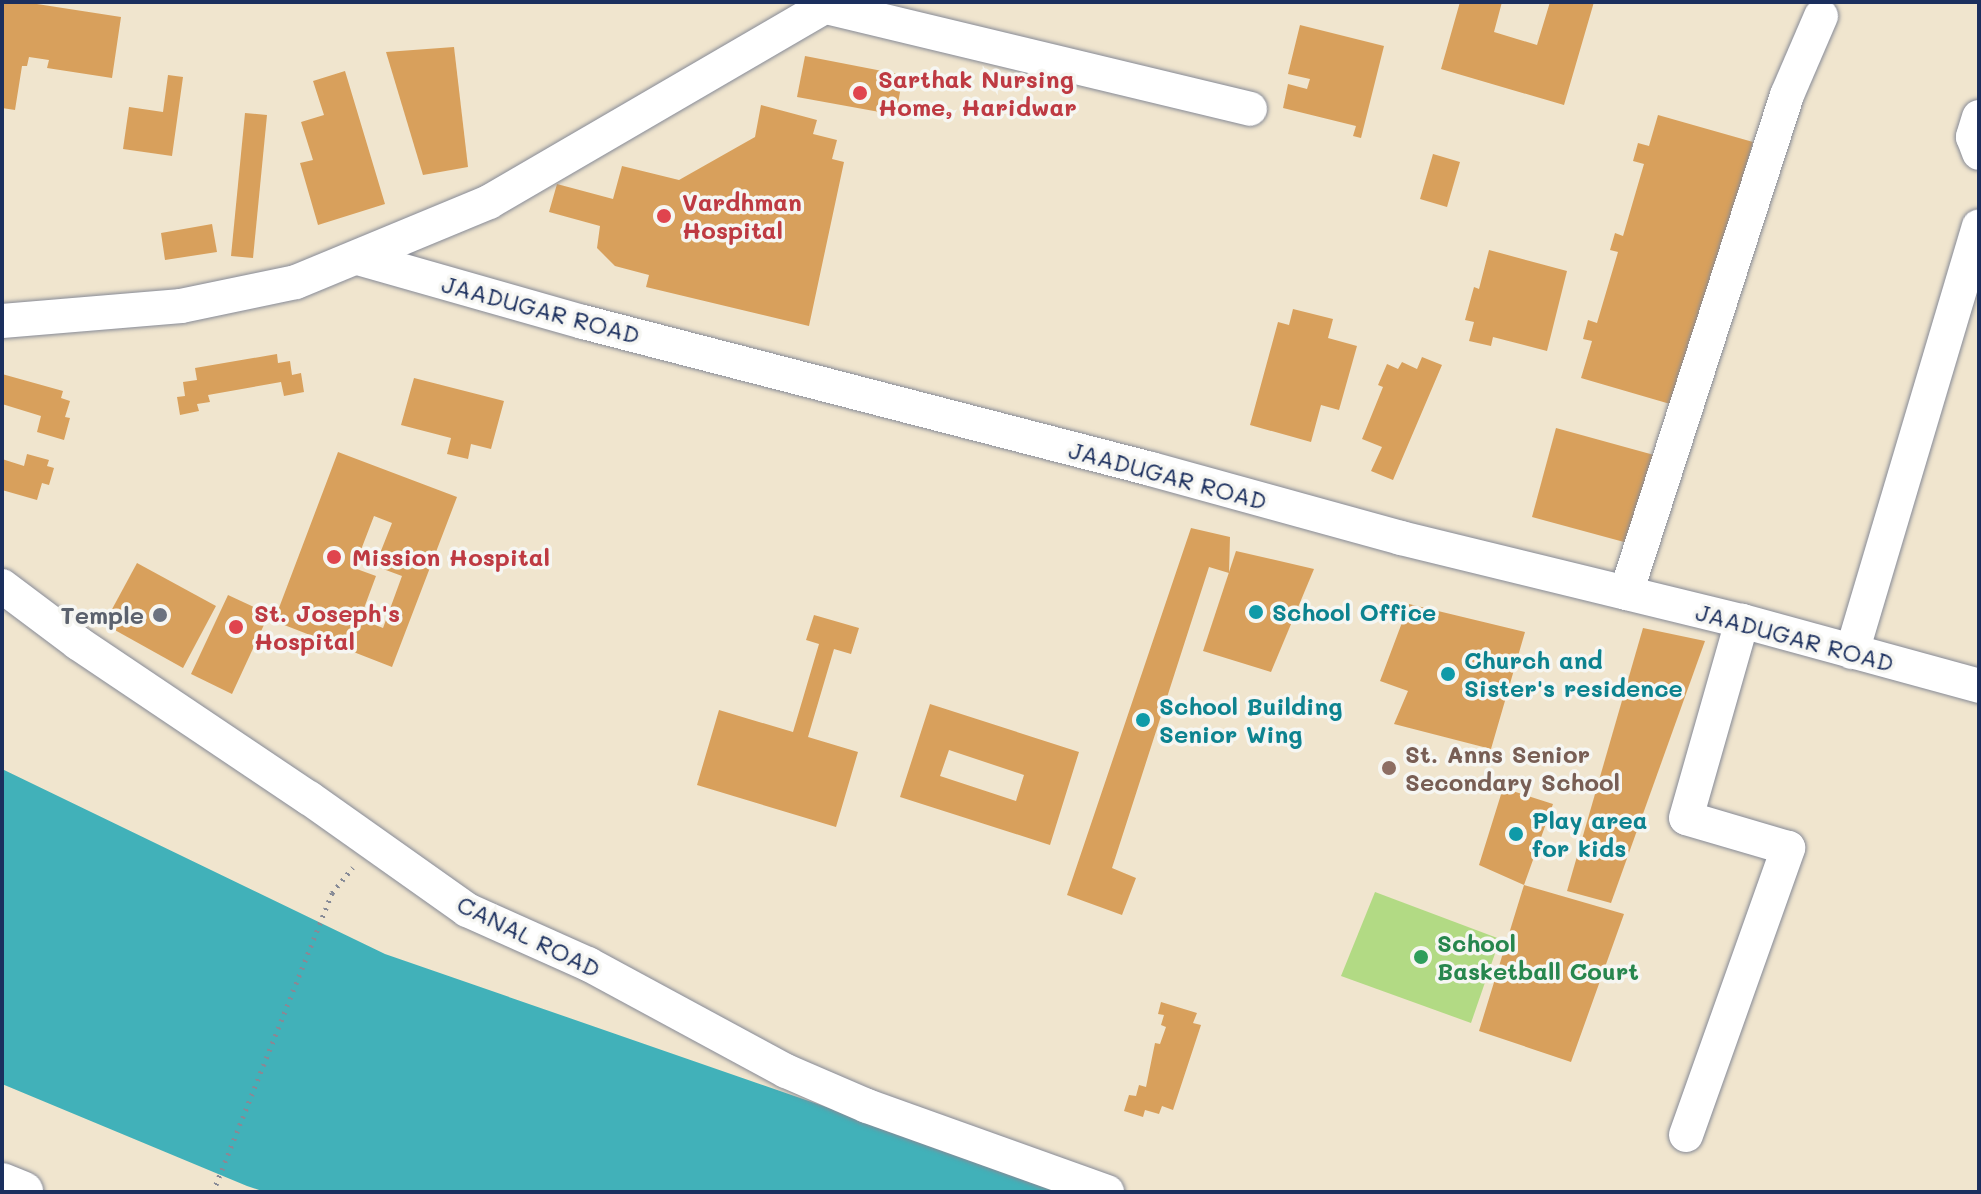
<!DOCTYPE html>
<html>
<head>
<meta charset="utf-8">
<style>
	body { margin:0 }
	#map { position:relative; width:1981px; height:1194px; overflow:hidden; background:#f0e5ce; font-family:Mali,sans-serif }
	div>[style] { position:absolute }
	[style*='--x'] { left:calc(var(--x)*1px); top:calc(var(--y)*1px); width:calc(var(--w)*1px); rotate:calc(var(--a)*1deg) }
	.green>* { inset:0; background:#b2da84 }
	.water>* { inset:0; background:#41b1b9 }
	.building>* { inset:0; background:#d8a05c }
	.path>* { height:5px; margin-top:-2.5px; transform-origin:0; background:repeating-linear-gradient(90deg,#868a96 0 2px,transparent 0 8px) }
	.roads { filter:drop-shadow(0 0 2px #868a96) drop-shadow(0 0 2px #868a96) }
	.minor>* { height:34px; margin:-17px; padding:0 17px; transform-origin:17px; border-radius:17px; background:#fff }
	.tertiary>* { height:42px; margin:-21px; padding:0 21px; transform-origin:21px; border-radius:21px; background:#fff }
	.dots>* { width:22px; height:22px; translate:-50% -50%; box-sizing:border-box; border:4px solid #f6f6f2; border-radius:50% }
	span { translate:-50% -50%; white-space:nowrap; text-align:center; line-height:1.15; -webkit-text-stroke:7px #f6f6f2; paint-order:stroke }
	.health-label { font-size:24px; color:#be3a42; font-weight:700 }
	.left { translate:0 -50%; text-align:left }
	.street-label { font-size:24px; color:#1b2f5e }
	.culture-label { font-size:24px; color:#0d838f; font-weight:700 }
	.worship-label { font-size:24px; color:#5b616d; font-weight:700 }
	.right { translate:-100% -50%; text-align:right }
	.education-label { font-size:24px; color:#785e54; font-weight:700 }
	.leisure-label { font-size:24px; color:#27864d; font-weight:700 }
	.frame { position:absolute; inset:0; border:4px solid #1b2f5e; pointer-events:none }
</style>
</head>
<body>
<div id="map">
	<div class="green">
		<i style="clip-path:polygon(1375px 892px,1500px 939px,1471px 1023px,1341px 976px)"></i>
	</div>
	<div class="water">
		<i style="clip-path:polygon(2px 769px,385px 954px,1071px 1192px,265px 1192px,247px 1186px,2px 1084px)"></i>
	</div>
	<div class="building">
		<i style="clip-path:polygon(2px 2px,24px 2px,121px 17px,112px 78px,47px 68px,49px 60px,29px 57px,27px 66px,22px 66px,15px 110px,2px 108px)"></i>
		<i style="clip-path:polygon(1460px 2px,1502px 2px,1494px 32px,1537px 45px,1550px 2px,1594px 2px,1564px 105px,1441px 69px)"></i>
		<i style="clip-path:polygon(1300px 25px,1384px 46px,1361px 138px,1353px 136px,1356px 126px,1283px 108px,1288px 84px,1307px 89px,1310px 79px,1288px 74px)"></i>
		<i style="clip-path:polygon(454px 47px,468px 167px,423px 175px,386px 52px)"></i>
		<i style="clip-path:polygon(805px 56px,903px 75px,896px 115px,797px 97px)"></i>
		<i style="clip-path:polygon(345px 71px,385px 204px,318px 225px,300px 163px,313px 160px,301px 122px,324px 115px,313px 81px)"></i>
		<i style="clip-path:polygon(168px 75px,183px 77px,172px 156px,123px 149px,129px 107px,163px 112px)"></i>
		<i style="clip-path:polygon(761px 105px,817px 120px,813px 134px,837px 140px,832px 159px,844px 162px,809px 326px,646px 287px,649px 275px,615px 266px,597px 248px,600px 226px,549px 212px,557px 184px,613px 199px,622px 166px,679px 180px,755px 137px)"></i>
		<i style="clip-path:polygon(245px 113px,267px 115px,253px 258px,231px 256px)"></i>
		<i style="clip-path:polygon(1658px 115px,1753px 142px,1677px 406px,1581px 378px,1592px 341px,1583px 339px,1588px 320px,1597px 323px,1618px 252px,1610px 250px,1615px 233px,1623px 236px,1644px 164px,1633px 161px,1638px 143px,1649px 146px)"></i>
		<i style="clip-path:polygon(1433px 154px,1460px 162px,1447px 207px,1420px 199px)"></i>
		<i style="clip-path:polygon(212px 224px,217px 252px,165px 260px,161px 233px)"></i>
		<i style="clip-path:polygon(1489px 250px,1567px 271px,1547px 351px,1493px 337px,1491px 346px,1469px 341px,1474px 322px,1465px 320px,1474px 287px,1479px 289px)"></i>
		<i style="clip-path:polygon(1293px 309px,1333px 319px,1328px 338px,1357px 346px,1339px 410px,1321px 405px,1311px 442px,1250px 425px,1278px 322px,1289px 325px)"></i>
		<i style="clip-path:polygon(277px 354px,278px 363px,290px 361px,292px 375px,301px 373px,304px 392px,284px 396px,281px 382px,208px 395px,210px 402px,197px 404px,199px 411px,180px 415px,177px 397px,185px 396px,183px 382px,197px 380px,195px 368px)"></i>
		<i style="clip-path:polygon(1422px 357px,1442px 365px,1393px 480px,1371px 471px,1382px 447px,1362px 439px,1383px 387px,1378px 385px,1387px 364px,1398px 369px,1402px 362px,1417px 369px)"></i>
		<i style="clip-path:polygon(2px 374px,63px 391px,61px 398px,70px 401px,65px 417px,70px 418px,64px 440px,37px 432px,41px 416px,2px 404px)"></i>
		<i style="clip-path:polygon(414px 378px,504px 401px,491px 449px,471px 444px,468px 459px,447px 454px,451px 438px,401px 425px)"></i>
		<i style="clip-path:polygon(1556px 428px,1654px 455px,1635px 545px,1532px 517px)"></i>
		<i style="clip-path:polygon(evenodd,338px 452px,457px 497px,392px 667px,274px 621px,338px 452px,374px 516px,392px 523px,375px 566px,402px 576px,383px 628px,360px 619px,376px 576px,354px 568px,374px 516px)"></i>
		<i style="clip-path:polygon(27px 454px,49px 460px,47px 466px,54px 468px,49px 485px,42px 483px,37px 500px,2px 490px,2px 459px,24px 466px)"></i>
		<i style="clip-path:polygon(1191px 528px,1230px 537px,1229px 573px,1209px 567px,1112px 868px,1136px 878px,1122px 915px,1067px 895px)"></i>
		<i style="clip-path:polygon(1236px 551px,1314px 569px,1271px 672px,1203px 651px)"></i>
		<i style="clip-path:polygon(137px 563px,216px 606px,183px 668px,104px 624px)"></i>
		<i style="clip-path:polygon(228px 595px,269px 614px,232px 694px,191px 674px)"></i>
		<i style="clip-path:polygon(1409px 604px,1525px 632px,1491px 749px,1394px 724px,1408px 691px,1380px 681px)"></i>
		<i style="clip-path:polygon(814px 615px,859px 628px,851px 654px,834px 649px,808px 737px,858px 752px,836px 827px,697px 785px,719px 710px,793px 732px,819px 644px,806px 640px)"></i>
		<i style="clip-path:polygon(1643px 628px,1705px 641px,1611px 903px,1567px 891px)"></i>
		<i style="clip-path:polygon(evenodd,930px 704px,1079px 752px,1050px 845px,900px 797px,930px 704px,949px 750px,1024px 775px,1016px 801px,940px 776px,949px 750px)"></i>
		<i style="clip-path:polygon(1503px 788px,1553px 804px,1524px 885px,1624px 914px,1571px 1062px,1479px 1031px,1524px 885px,1479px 865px)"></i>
		<i style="clip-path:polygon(1161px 1002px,1197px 1013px,1193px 1023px,1201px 1025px,1173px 1110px,1162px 1106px,1159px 1114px,1145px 1110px,1143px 1117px,1124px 1111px,1129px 1095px,1136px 1096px,1139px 1085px,1146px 1087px,1155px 1043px,1160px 1044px,1166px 1027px,1161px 1025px,1164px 1015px,1158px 1014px)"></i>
	</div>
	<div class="path">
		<i style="--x:213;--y:1192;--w:322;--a:-68.3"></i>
		<i style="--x:332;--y:893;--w:33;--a:-51"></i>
	</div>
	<div class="roads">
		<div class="minor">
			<i style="--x:826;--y:7;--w:436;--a:13.5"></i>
			<i style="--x:1979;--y:117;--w:21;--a:107"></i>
			<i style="--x:1973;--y:137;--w:17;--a:69"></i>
			<i style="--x:358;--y:258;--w:234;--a:15.9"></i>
			<i style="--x:583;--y:322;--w:587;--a:14.51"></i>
			<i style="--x:1151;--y:469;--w:259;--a:15.4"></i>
			<i style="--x:1401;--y:538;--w:351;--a:13.7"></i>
			<i style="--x:1742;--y:621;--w:246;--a:15.3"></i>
			<i style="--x:2;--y:321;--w:180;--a:-4.8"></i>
			<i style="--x:181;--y:306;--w:117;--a:-11.8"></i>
			<i style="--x:296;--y:282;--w:209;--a:-22.5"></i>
			<i style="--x:489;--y:202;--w:398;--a:-30.2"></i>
			<i style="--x:2;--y:586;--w:95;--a:36.9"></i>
			<i style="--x:78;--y:643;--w:278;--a:33.9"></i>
			<i style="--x:309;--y:798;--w:194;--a:35.3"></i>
			<i style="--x:467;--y:910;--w:133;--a:24.1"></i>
			<i style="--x:588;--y:964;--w:225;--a:28.4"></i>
			<i style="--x:786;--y:1071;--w:88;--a:23.4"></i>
			<i style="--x:867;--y:1106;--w:255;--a:19.7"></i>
			<i style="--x:1626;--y:593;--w:523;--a:-72.08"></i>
			<i style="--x:1787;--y:95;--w:86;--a:-66.7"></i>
			<i style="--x:1852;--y:652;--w:444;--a:-73.4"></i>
			<i style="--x:1686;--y:1135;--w:305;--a:-70.4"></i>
			<i style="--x:1788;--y:848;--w:106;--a:-163.6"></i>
			<i style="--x:1686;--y:818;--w:205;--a:-74.1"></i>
		</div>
		<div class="tertiary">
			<i style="--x:2;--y:1184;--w:22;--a:22"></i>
		</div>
	</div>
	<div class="dots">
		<i style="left:860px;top:93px;background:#e0444e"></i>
		<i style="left:664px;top:216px;background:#e0444e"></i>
		<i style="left:334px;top:557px;background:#e0444e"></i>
		<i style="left:1256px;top:612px;background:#0f9aa8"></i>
		<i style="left:160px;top:615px;background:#6b7280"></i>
		<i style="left:236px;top:627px;background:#e0444e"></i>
		<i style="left:1448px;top:674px;background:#0f9aa8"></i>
		<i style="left:1143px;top:720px;background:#0f9aa8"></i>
		<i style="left:1389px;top:768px;background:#8d6e63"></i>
		<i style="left:1516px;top:834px;background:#0f9aa8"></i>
		<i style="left:1421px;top:957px;background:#2e9e5b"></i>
	</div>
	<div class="health-label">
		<span class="left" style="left:878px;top:93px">Sarthak Nursing<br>Home, Haridwar</span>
		<span class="left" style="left:682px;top:216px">Vardhman<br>Hospital</span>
		<span class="left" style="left:352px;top:557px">Mission Hospital</span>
		<span class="left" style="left:254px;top:627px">St. Joseph's<br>Hospital</span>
	</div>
	<div class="street-label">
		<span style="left:541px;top:309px;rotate:15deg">JAADUGAR ROAD</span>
		<span style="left:1168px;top:475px;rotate:15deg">JAADUGAR ROAD</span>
		<span style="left:1795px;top:637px;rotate:15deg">JAADUGAR ROAD</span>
		<span style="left:529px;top:936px;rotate:26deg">CANAL ROAD</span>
	</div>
	<div class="culture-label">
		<span class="left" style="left:1272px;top:612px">School Office</span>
		<span class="left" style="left:1464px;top:674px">Church and<br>Sister's residence</span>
		<span class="left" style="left:1159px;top:720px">School Building<br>Senior Wing</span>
		<span class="left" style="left:1532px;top:834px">Play area<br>for kids</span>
	</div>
	<div class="worship-label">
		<span class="right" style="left:144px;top:615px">Temple</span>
	</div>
	<div class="education-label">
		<span class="left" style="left:1405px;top:768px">St. Anns Senior<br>Secondary School</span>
	</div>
	<div class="leisure-label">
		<span class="left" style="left:1437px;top:957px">School<br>Basketball Court</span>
	</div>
	<div class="frame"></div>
</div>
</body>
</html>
